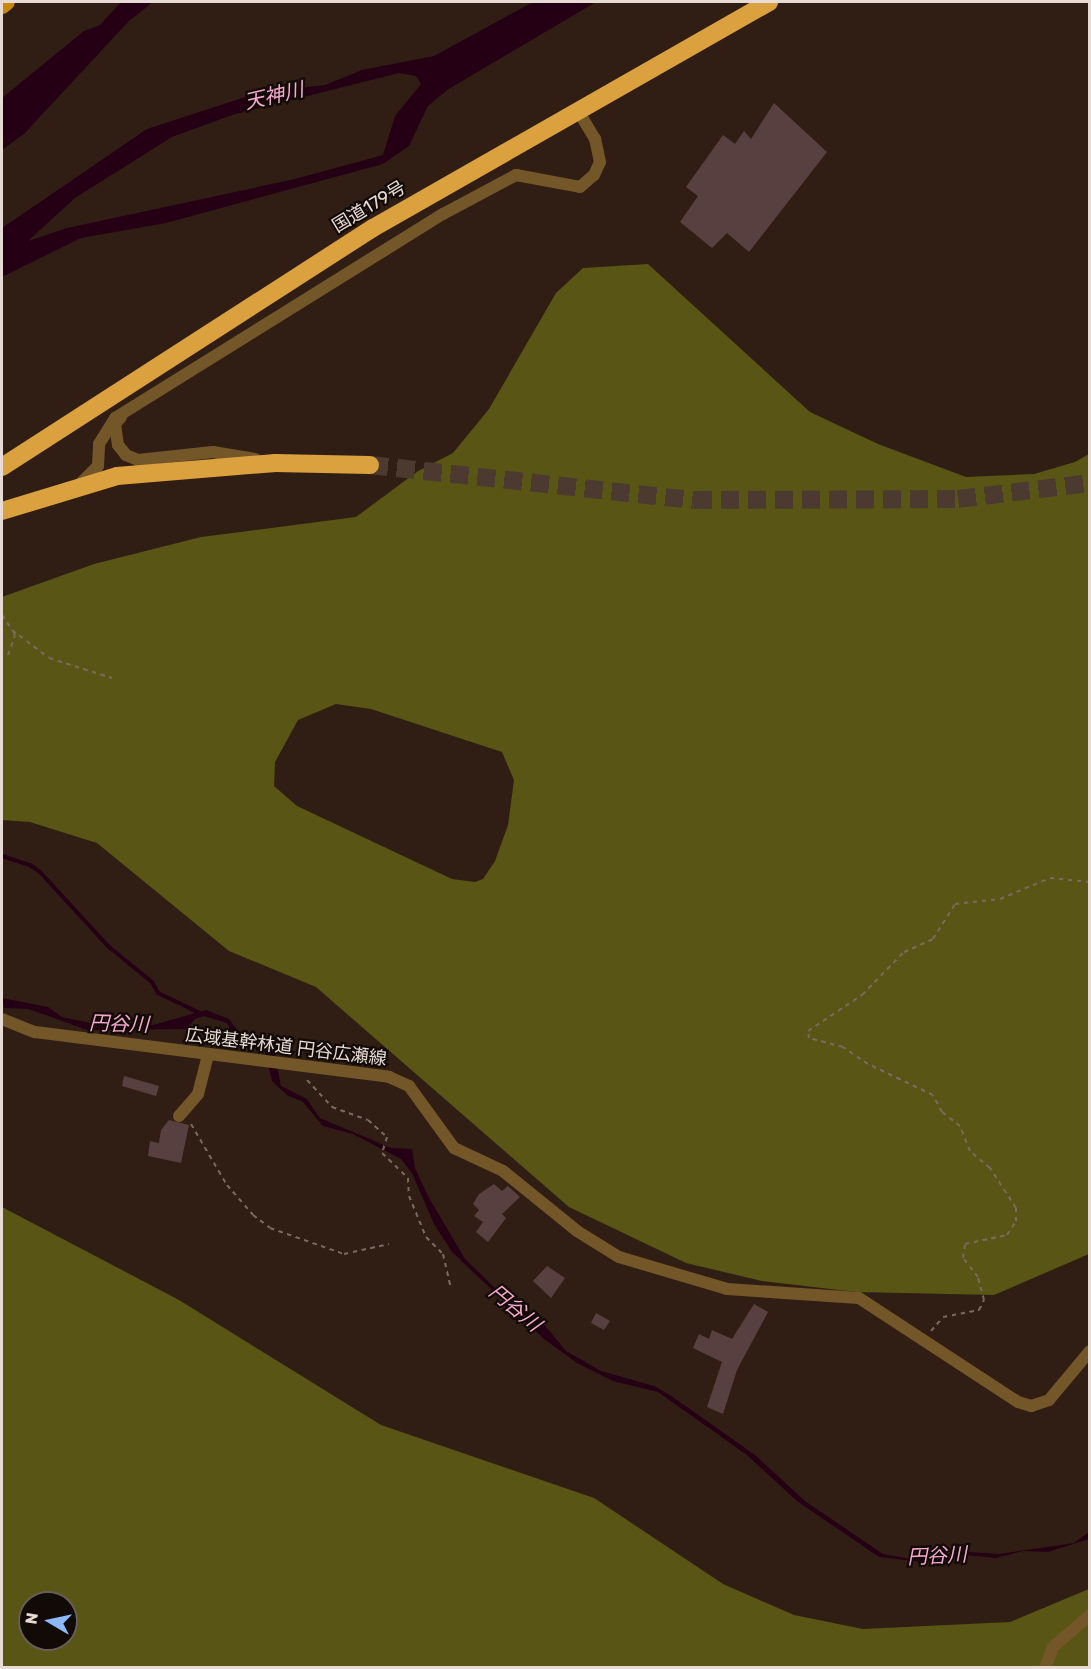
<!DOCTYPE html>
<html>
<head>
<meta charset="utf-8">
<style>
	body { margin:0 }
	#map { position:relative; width:1091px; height:1669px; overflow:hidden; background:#301e14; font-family:Rubik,"Noto Sans JP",sans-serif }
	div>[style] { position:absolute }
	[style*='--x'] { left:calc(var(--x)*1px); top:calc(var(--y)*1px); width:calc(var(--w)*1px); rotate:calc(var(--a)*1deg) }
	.forest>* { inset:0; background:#595514 }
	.water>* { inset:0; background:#250015 }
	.stream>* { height:4px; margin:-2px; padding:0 2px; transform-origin:2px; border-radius:2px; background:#250015 }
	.building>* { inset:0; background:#584040 }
	.highway-tunnel>* { height:18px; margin-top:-9px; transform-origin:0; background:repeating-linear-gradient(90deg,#4c3a31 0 18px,transparent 0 27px) }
	.path>* { height:2px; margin-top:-1px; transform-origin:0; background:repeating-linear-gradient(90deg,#796960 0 4.5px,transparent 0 9px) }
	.street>* { height:12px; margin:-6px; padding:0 6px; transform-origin:6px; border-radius:6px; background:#745729 }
	.primary>* { height:15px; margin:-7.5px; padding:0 7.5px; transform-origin:7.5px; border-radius:7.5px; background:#c68809 }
	.highway>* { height:18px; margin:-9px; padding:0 9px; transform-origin:9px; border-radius:9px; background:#dca13f }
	span { translate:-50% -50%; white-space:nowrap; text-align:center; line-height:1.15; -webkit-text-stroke:4.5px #120a06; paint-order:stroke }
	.street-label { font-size:18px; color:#e8dbd5 }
	.water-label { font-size:20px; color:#f8a8d1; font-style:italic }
	.frame { position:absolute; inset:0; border:3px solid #e8dbd5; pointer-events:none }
	.north { position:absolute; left:18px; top:1591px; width:60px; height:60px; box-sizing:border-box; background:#120a06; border:2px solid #685e59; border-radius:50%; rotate:279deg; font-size:16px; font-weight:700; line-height:24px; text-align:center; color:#e8dbd5 }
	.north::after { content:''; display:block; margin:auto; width:21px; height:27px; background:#8cb9fc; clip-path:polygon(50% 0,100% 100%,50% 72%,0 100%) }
</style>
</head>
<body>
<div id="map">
	<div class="forest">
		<i style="clip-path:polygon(evenodd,648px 264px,810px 412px,878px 444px,966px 477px,1034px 474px,1075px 462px,1089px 454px,1089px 1254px,994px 1295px,856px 1292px,762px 1281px,686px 1263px,569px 1207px,316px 987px,229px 951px,97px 843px,30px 822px,2px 820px,2px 597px,94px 564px,201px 537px,356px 517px,418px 471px,453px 453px,489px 409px,556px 293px,583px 268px,648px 264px,336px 704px,371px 709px,502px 752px,514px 780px,508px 825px,495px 861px,483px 879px,475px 882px,452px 879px,297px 806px,274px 786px,275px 762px,298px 720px,336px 704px)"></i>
		<i style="clip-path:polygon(evenodd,2px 1207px,179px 1300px,381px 1425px,594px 1498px,723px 1584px,794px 1615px,863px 1629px,1010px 1622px,1089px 1589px,1089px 1667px,2px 1667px,2px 1207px,30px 1603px,66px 1603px,66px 1639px,30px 1639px,30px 1603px)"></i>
	</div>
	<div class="water">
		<i style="clip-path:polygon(121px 2px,153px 2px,129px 21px,24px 134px,2px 150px,2px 98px,84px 31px,100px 25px)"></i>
		<i style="clip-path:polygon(evenodd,533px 2px,596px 2px,447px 90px,428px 106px,409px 146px,383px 164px,166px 223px,81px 238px,2px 277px,2px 228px,147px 129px,261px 92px,325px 85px,362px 70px,434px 56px,533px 2px,399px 73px,416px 76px,421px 84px,395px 116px,383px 155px,295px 179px,67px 228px,28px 241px,75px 198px,172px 137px,232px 115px,399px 73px)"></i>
		<i style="clip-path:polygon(2px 998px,48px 1007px,62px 1017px,95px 1024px,112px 1021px,153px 1025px,206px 1010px,229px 1019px,243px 1037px,274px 1051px,281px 1086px,307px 1099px,320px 1118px,391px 1148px,412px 1149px,415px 1168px,428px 1196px,465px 1259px,495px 1288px,539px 1318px,566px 1351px,601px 1371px,654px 1386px,670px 1395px,755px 1455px,805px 1501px,883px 1554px,911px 1559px,968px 1552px,999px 1554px,1074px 1543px,1089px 1532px,1089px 1539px,1048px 1552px,1023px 1551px,996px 1558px,966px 1555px,923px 1562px,879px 1557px,797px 1501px,747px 1455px,658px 1392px,613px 1381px,577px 1363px,544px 1339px,452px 1252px,434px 1224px,412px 1173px,401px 1159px,353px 1134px,323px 1126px,302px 1101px,288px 1096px,272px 1081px,265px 1052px,245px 1045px,232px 1034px,227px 1023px,204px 1016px,195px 1019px,186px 1029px,87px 1030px,29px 1009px,4px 1008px)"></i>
	</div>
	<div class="stream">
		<i style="--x:2;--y:856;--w:29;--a:18"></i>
		<i style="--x:30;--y:865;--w:12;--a:35"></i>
		<i style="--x:40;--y:872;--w:102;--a:47.4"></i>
		<i style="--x:109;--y:947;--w:55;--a:39.1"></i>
		<i style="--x:152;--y:982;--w:13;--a:61"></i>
		<i style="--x:158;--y:993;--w:49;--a:25.5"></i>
	</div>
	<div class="building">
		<i style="clip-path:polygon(774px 103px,827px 152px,749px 252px,727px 233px,712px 248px,680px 222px,698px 196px,686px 187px,723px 135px,735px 144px,744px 131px,751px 139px)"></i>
		<i style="clip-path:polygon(124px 1076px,159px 1086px,156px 1096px,122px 1086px)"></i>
		<i style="clip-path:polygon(169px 1120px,189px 1125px,181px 1163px,148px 1156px,150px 1141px,159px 1143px,161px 1130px)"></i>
		<i style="clip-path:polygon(494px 1184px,502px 1191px,508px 1186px,520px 1197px,502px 1214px,506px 1218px,488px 1242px,476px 1232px,483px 1222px,474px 1216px,479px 1210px,473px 1204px,479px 1194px)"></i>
		<i style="clip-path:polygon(547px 1266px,565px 1278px,551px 1298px,533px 1281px)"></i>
		<i style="clip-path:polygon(754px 1304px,768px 1312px,737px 1370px,723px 1414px,707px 1407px,722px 1362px,693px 1348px,699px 1334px,709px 1339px,712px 1330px,732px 1339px)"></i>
		<i style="clip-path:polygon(596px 1313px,610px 1321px,604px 1330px,591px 1323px)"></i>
	</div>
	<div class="highway-tunnel">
		<i style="--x:370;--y:465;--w:326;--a:6.2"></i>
		<i style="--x:694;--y:500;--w:264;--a:-0.2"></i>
		<i style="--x:958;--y:499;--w:133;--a:-6.9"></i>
	</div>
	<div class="path">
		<i style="--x:2;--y:615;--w:18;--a:56"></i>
		<i style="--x:12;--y:630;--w:46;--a:37.1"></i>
		<i style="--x:49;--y:658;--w:66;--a:17.6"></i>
		<i style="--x:8;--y:655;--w:20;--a:-70"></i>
		<i style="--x:15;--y:636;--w:6;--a:-108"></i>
		<i style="--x:307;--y:1080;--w:37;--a:47"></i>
		<i style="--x:332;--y:1107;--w:38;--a:20"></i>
		<i style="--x:368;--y:1120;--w:25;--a:42"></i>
		<i style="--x:387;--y:1137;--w:17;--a:107"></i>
		<i style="--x:382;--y:1153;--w:36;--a:44"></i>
		<i style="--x:408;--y:1178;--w:18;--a:87"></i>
		<i style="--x:409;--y:1196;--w:44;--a:67.5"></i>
		<i style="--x:426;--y:1237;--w:24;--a:45"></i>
		<i style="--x:443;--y:1254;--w:32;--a:77"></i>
		<i style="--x:191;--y:1124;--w:71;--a:59.5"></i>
		<i style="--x:227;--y:1185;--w:40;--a:49"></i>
		<i style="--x:253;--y:1215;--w:21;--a:37"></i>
		<i style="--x:270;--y:1228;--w:78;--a:19.4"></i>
		<i style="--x:344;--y:1254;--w:46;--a:-12.5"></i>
		<i style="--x:931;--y:1331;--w:18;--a:-49"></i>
		<i style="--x:943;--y:1317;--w:37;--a:-11"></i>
		<i style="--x:979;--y:1310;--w:11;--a:-63"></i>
		<i style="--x:984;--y:1300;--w:24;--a:-105"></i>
		<i style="--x:978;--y:1277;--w:24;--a:-128"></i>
		<i style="--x:963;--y:1258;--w:14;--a:-82"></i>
		<i style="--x:965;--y:1244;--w:43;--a:-12.1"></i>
		<i style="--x:1007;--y:1235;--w:17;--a:-57"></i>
		<i style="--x:1016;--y:1221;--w:13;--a:-90"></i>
		<i style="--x:1016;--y:1208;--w:48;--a:-123"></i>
		<i style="--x:990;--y:1168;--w:26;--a:-140"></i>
		<i style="--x:970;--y:1151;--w:27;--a:-112"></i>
		<i style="--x:960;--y:1126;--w:23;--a:-142"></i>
		<i style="--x:942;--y:1112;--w:19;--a:-118"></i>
		<i style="--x:933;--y:1095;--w:72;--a:-154.5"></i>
		<i style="--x:868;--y:1064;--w:30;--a:-146"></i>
		<i style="--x:843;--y:1047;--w:35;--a:-165"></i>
		<i style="--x:809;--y:1038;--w:7;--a:-98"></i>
		<i style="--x:808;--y:1031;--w:65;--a:-33.7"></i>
		<i style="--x:862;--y:995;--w:60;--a:-45.7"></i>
		<i style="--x:904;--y:952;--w:32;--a:-24"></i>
		<i style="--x:933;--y:939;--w:41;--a:-57.8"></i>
		<i style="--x:955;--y:904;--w:45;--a:-6.3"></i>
		<i style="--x:1000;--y:899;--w:54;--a:-22.8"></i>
		<i style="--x:1050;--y:878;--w:40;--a:5.7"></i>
	</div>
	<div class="street">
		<i style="--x:121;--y:417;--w:9;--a:131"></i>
		<i style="--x:115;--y:424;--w:21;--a:82"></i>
		<i style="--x:118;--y:445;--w:13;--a:51"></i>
		<i style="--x:126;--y:455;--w:13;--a:23"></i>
		<i style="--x:138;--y:460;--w:75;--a:-6.1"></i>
		<i style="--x:213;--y:452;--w:43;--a:9.5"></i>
		<i style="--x:80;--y:484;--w:25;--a:-45"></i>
		<i style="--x:98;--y:466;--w:22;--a:-87"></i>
		<i style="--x:99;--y:444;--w:31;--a:-58"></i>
		<i style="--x:115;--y:418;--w:386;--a:-31.9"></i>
		<i style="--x:443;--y:214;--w:83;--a:-28.1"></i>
		<i style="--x:516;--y:175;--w:65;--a:10.6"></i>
		<i style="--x:580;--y:187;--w:18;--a:-41"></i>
		<i style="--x:594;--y:175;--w:14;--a:-65"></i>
		<i style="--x:600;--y:162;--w:24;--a:-102"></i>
		<i style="--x:595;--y:139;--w:31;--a:-121"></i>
		<i style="--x:2;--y:1019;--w:35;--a:22"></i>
		<i style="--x:35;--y:1032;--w:357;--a:7.2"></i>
		<i style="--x:389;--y:1077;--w:22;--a:24"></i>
		<i style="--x:409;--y:1086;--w:77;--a:54"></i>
		<i style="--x:454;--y:1148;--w:54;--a:25.1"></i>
		<i style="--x:503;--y:1171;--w:95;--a:39"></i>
		<i style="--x:577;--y:1231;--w:49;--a:31.8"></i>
		<i style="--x:619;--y:1257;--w:113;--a:16.5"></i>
		<i style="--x:727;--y:1289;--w:132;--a:3.9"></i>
		<i style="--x:859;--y:1298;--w:190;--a:33.2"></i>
		<i style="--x:1018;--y:1402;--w:14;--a:17"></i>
		<i style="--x:1031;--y:1406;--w:19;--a:-18"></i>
		<i style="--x:1049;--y:1400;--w:64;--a:-50.1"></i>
		<i style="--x:179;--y:1116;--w:29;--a:-49"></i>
		<i style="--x:198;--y:1094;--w:40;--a:-75.6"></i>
		<i style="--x:1045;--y:1668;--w:22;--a:-69"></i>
		<i style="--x:1053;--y:1647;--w:49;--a:-40.9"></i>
	</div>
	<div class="primary">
		<i style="--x:2;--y:6;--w:6;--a:-39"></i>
	</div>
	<div class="highway">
		<i style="--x:2;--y:467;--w:441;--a:-32.8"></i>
		<i style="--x:373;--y:228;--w:456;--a:-29.7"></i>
		<i style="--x:2;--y:511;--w:120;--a:-16.9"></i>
		<i style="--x:117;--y:476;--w:159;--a:-4.7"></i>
		<i style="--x:275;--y:463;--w:95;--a:1.2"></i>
	</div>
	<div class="street-label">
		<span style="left:369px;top:207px;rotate:-31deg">国道179号</span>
		<span style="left:286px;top:1047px;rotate:7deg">広域基幹林道 円谷広瀬線</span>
	</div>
	<div class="water-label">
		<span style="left:274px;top:96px;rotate:-13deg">天神川</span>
		<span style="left:119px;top:1024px;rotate:2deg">円谷川</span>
		<span style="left:515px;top:1308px;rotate:40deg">円谷川</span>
		<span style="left:937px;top:1556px;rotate:-3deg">円谷川</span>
	</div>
	<div class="frame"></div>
	<div class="north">N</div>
</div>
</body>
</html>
